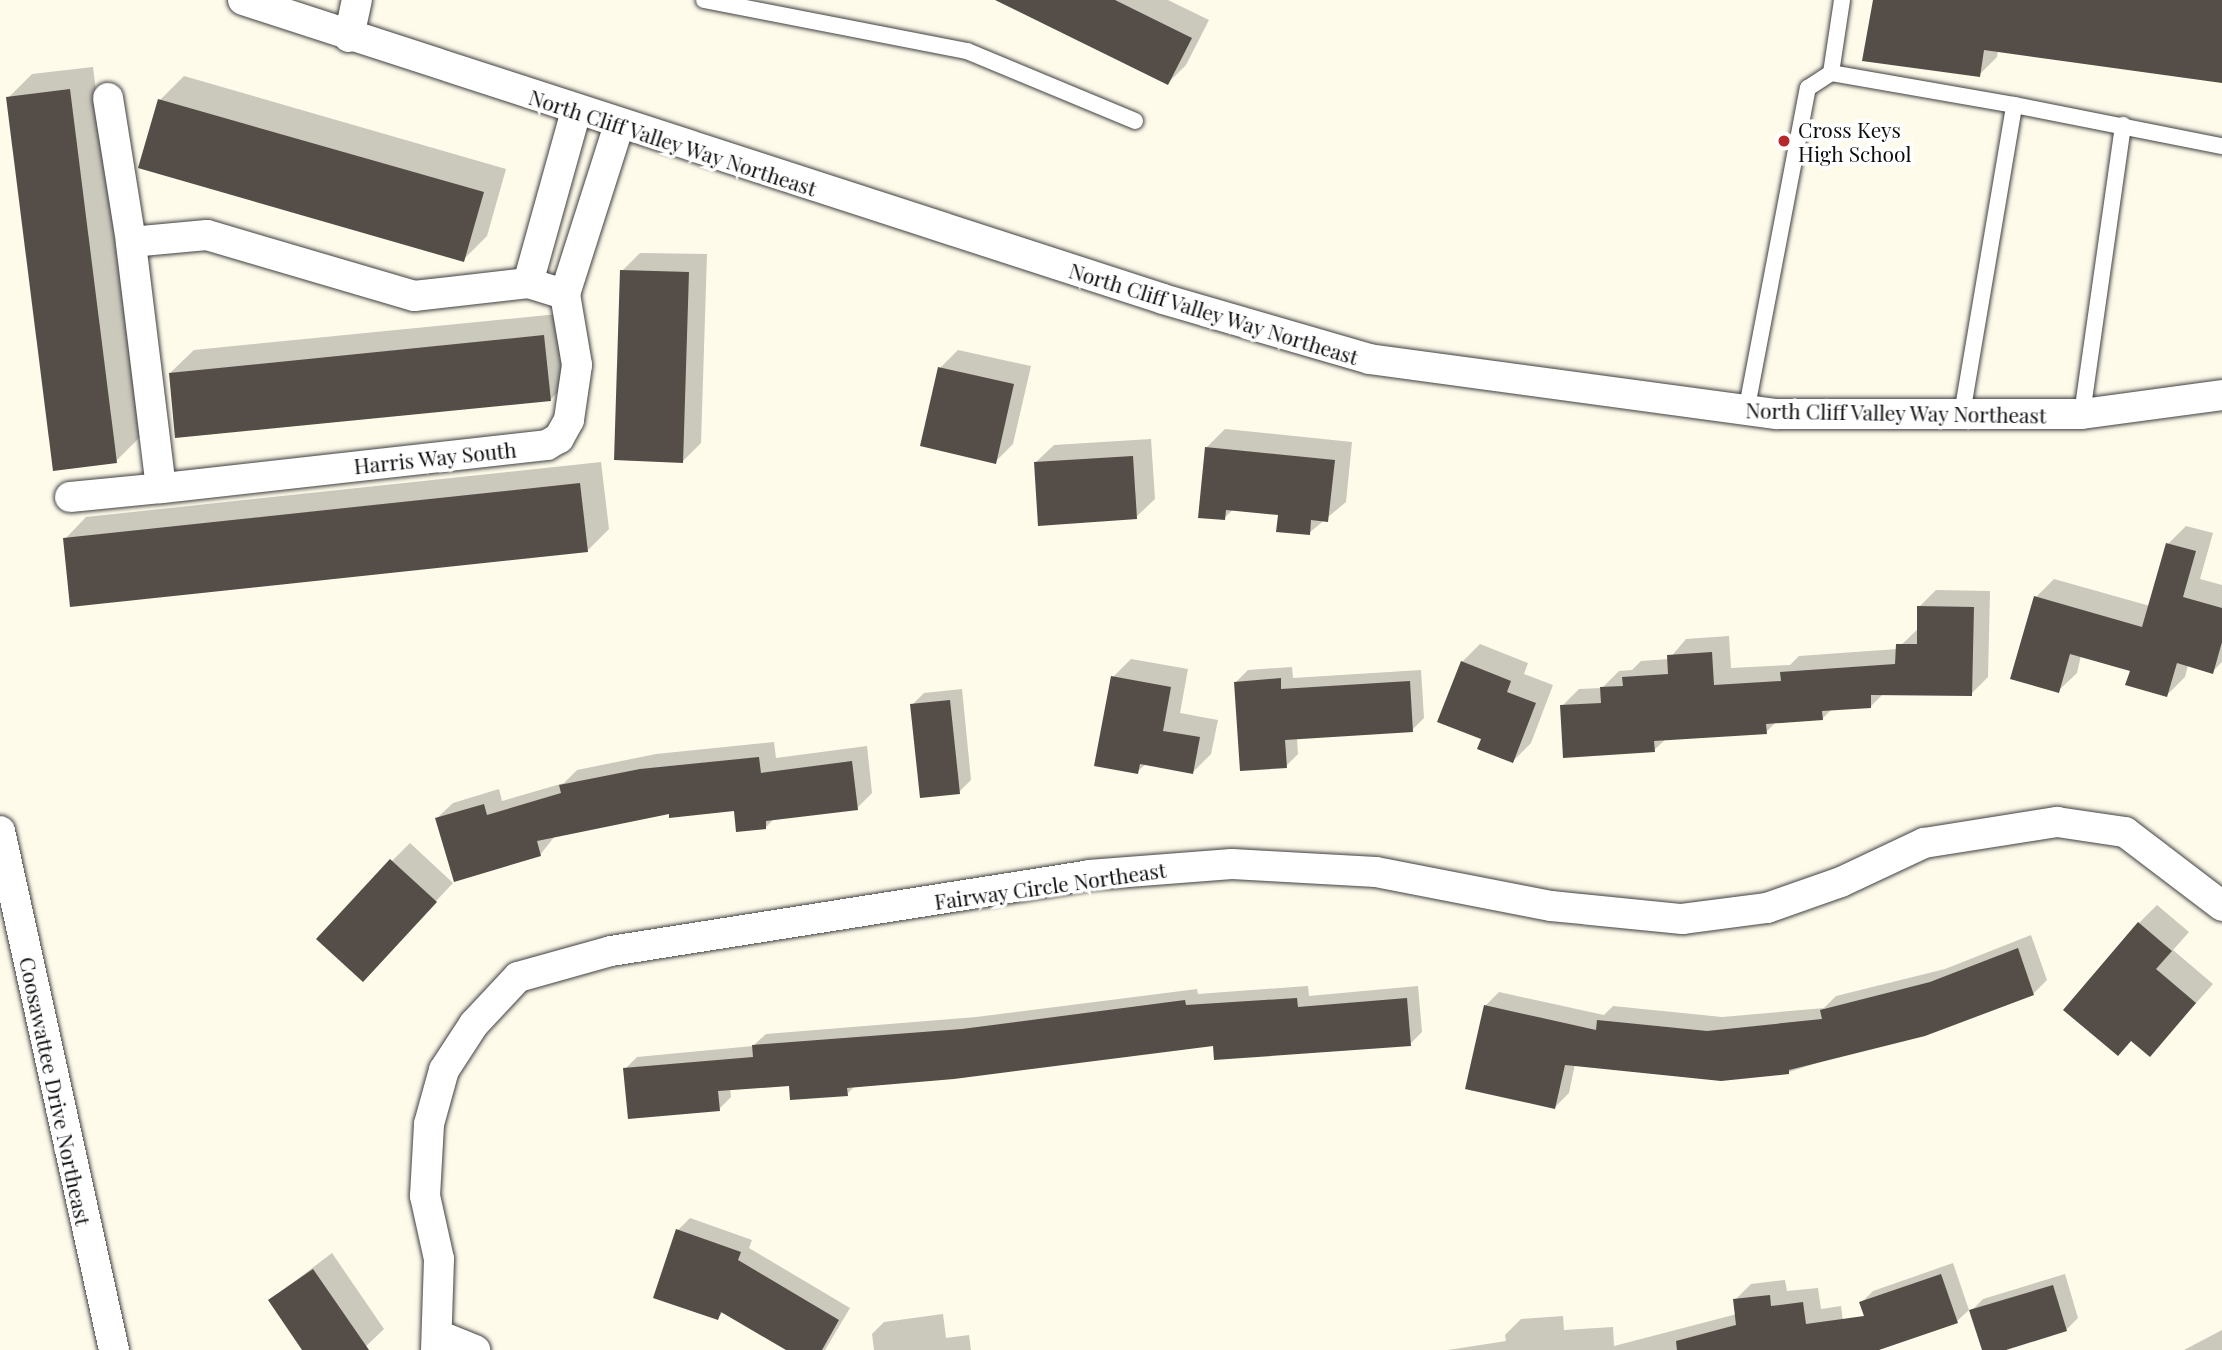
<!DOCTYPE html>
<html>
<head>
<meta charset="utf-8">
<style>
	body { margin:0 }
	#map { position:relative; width:2222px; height:1350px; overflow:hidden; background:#fefbeb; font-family:"Playfair Display",serif }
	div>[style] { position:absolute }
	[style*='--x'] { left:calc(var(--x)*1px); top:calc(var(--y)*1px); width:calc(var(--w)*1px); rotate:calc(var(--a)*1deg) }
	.shadow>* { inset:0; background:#0003 }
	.building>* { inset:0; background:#544d48 }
	.roads { filter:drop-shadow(0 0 2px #3f3f3f) drop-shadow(0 0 2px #3f3f3f) }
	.service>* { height:16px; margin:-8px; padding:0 8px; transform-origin:8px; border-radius:8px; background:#fff }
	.minor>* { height:30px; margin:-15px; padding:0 15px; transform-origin:15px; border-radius:15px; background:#fff }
	.dots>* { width:19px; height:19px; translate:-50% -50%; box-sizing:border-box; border:4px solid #fff; border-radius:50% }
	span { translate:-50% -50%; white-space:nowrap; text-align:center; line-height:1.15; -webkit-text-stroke:7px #fff; paint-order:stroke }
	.poi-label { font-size:21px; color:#0c0c0c }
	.left { translate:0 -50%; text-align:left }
	.street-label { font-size:21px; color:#0c0c0c }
</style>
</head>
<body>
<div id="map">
	<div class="shadow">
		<i style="clip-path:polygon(1021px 0,1168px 0,1209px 20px,1186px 65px,1168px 83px)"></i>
		<i style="clip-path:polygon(1874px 0,2222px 0,2222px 81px,1998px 50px,1997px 57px,1979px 75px)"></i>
		<i style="clip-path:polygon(93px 67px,140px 437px,116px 461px,8px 98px,32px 74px)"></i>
		<i style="clip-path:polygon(184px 76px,506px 169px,487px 236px,463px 260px,160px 100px)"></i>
		<i style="clip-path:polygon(640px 253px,707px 254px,701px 443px,683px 461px,622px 271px)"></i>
		<i style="clip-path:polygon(568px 313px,574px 376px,551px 399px,170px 373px,194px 350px)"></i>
		<i style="clip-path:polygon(958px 350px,1031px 366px,1013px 444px,995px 462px,940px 368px)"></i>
		<i style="clip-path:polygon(1225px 429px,1352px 442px,1346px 502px,1309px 533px,1280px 514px,1234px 509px,1224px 518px,1207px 447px)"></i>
		<i style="clip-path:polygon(1151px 439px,1155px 499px,1136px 517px,1035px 463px,1054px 445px)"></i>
		<i style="clip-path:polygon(601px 462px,609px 529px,587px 551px,65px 539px,86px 517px)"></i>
		<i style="clip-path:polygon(2186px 526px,2213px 533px,2200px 579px,2222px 585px,2222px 662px,2212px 672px,2188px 665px,2185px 677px,2167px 695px,2132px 670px,2081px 655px,2077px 673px,2058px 691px,2036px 597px,2054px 579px,2150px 606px,2168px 544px)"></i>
		<i style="clip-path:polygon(1936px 590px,1990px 591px,1988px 677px,1971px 694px,1884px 693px,1871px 706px,1832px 709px,1822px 719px,1777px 721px,1766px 732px,1667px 738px,1654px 750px,1562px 706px,1579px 689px,1602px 688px,1619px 671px,1632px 670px,1641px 661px,1669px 659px,1686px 639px,1729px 636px,1731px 668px,1790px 665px,1799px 656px,1897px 649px,1919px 628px,1919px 607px)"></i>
		<i style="clip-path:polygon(1480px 644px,1528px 663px,1524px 674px,1553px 685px,1531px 743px,1513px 761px,1484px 738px,1462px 662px)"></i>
		<i style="clip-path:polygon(1131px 659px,1188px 669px,1180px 713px,1218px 720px,1211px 754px,1193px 772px,1146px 764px,1137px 772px,1113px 677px)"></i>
		<i style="clip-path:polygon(1292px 667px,1293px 678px,1421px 670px,1424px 718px,1412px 730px,1297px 738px,1298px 754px,1286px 766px,1236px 682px,1248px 670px)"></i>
		<i style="clip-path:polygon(962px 689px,971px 780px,959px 792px,912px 705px,924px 693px)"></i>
		<i style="clip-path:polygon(774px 742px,776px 758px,867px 746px,872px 793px,857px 808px,774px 819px,766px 827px,736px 809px,670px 812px,555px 836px,540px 855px,437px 818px,453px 803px,499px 789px,502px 801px,564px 783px,577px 770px,656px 754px)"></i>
		<i style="clip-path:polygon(410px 843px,453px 883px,380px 961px,392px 861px)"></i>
		<i style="clip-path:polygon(2157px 905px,2189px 932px,2173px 950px,2213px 984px,2150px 1055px,2139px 923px)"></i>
		<i style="clip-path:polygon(2031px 935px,2047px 980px,2033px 994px,1789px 1072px,1575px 1064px,1569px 1093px,1555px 1107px,1485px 1006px,1499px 992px,1604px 1015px,1613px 1006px,1722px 1017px,1824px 1008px,1836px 996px,1945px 969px)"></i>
		<i style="clip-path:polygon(1308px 986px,1309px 996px,1418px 986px,1422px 1032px,1410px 1044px,1215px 1044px,856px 1085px,847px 1094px,791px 1084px,730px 1088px,731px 1097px,719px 1109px,625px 1069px,637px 1057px,753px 1046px,766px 1034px,976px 1017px,1197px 989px,1198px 994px)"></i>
		<i style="clip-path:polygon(690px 1218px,752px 1240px,749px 1248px,850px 1308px,825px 1350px,790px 1350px,724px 1311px,718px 1318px,678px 1230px)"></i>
		<i style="clip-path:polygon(332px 1253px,384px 1329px,362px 1350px,304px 1350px,270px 1300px)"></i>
		<i style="clip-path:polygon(1953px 1263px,1969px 1310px,1957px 1321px,1861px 1303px,1873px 1291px)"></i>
		<i style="clip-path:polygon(2065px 1274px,2078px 1318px,2066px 1330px,2000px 1350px,1983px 1350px,1971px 1311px,1983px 1299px)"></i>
		<i style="clip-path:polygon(1785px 1280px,1787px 1291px,1818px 1288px,1821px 1309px,1841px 1306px,1846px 1345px,1841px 1350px,1448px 1350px,1506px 1341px,1505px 1335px,1521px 1319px,1563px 1316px,1564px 1330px,1613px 1327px,1614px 1346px,1737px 1314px,1735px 1300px,1751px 1284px)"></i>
		<i style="clip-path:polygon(943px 1314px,946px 1338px,969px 1335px,971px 1350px,874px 1350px,872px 1334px,884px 1322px)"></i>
		<i style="clip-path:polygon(2222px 1330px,2222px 1350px,2184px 1350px)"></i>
	</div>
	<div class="building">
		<i style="clip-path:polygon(995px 0,1115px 0,1192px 38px,1168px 85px)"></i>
		<i style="clip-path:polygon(1873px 0,2222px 0,2222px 83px,1984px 50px,1980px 77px,1862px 61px)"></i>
		<i style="clip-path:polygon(70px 89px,117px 463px,53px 471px,6px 97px)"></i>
		<i style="clip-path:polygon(158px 99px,484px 192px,464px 262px,138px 168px)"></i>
		<i style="clip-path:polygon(620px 270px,689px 272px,683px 463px,614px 460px)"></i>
		<i style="clip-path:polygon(544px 335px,551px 401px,175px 438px,169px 373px)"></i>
		<i style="clip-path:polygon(938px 367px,1014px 384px,996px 464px,920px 446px)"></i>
		<i style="clip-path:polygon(1205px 447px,1335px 460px,1328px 522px,1311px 520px,1310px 535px,1276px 532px,1278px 515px,1226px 510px,1225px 520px,1198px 518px)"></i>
		<i style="clip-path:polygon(1133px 456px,1137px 519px,1038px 526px,1034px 462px)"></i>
		<i style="clip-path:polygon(580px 483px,588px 552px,70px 607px,63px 538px)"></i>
		<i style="clip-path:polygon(2166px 543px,2196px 551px,2183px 597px,2222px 608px,2222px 642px,2213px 674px,2177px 663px,2167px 697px,2125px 685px,2130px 671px,2070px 654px,2059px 693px,2010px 679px,2034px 596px,2142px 627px)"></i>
		<i style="clip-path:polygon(1917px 606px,1974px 607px,1972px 696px,1871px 695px,1871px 708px,1822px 711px,1823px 720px,1766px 724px,1767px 734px,1654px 741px,1655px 752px,1563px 758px,1560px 705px,1601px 703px,1600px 687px,1623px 686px,1622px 677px,1668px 674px,1667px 655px,1712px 652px,1714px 685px,1781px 681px,1780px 672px,1895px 664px,1896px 644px,1917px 644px)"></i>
		<i style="clip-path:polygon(1461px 661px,1511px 681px,1507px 692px,1536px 703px,1513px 763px,1477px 749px,1481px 739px,1437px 722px)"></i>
		<i style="clip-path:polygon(1111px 676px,1171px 687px,1163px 731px,1200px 737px,1193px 774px,1140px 764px,1138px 774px,1094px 766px)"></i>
		<i style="clip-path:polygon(1281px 678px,1281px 689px,1410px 681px,1413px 732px,1285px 740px,1287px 768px,1240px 771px,1234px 682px)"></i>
		<i style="clip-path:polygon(950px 700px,960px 794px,920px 798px,910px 704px)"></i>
		<i style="clip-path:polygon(759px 757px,761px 773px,852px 761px,858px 810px,766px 821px,766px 829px,736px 832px,734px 811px,669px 818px,669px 814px,537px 841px,541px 856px,454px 882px,435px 818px,484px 804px,487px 815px,561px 793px,559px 785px,640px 769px)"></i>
		<i style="clip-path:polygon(390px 859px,437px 902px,363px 982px,316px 939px)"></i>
		<i style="clip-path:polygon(2138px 922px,2172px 951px,2156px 969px,2196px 1003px,2150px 1057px,2131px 1041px,2118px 1056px,2063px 1010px)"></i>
		<i style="clip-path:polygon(2018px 948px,2034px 995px,1925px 1036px,1789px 1070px,1789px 1074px,1721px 1081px,1565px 1065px,1555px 1109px,1465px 1089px,1484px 1005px,1596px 1030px,1597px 1020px,1707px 1031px,1822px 1019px,1820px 1010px,1930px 982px)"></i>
		<i style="clip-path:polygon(1297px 998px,1298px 1007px,1407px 998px,1411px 1046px,1214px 1060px,1213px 1046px,954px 1079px,847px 1088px,848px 1096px,790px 1100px,789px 1086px,718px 1091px,720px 1111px,628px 1119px,623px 1068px,753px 1057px,752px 1045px,962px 1029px,1185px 1000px,1186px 1005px)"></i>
		<i style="clip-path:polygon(676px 1229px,741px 1252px,738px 1260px,839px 1320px,822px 1350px,786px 1350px,721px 1312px,718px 1320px,653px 1298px)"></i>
		<i style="clip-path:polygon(313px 1269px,369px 1350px,302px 1350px,268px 1300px)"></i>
		<i style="clip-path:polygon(1941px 1274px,1958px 1323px,1879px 1350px,1677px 1350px,1676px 1341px,1736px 1325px,1733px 1299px,1770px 1295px,1771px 1306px,1803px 1302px,1806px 1324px,1864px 1316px,1859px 1302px)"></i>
		<i style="clip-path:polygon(2053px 1285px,2067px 1331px,2006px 1350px,1982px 1350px,1969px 1310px)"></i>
	</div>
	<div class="roads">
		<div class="service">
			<i style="--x:704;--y:0;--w:268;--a:11"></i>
			<i style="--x:967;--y:51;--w:182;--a:22.6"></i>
			<i style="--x:1831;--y:73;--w:186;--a:9.9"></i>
			<i style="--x:1746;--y:412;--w:330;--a:-79.2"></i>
			<i style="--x:1808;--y:88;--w:27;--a:-33"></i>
			<i style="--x:1831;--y:73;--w:74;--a:-81.4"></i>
			<i style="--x:1962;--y:414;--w:313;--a:-80.4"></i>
			<i style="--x:2014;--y:105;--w:212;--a:11.2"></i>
			<i style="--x:2082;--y:414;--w:292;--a:-81.9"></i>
		</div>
		<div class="minor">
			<i style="--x:243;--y:0;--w:967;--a:18"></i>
			<i style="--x:1163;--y:299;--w:215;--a:16.2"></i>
			<i style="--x:1369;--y:359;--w:411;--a:7.7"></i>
			<i style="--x:1776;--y:414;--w:306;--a:0"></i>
			<i style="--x:2082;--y:414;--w:141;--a:-7.7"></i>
			<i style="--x:349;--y:37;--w:38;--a:-78"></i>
			<i style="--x:108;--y:98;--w:146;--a:80.9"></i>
			<i style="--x:207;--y:235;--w:216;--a:16.4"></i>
			<i style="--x:414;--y:296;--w:115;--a:-6.5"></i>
			<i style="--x:528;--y:283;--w:39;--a:17"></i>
			<i style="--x:565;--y:294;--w:72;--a:80.4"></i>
			<i style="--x:577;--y:365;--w:56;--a:98.3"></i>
			<i style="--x:569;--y:420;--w:21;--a:119"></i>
			<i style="--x:559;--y:438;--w:14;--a:150"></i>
			<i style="--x:547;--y:445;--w:388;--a:173.6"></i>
			<i style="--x:161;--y:488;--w:248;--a:-97"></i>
			<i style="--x:131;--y:242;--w:76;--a:-5.3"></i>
			<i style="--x:528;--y:283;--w:179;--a:-74.4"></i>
			<i style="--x:565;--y:294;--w:177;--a:-72.3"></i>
			<i style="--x:70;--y:497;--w:91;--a:-5.6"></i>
			<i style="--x:0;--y:831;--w:531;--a:77.61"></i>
			<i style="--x:440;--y:1336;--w:38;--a:22"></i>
			<i style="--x:436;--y:1350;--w:91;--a:-88.1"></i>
			<i style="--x:439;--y:1259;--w:65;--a:-102.5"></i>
			<i style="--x:425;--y:1196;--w:72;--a:-86.8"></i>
			<i style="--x:429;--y:1124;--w:56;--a:-74.5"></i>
			<i style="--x:444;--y:1070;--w:55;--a:-56.9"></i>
			<i style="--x:474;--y:1024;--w:64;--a:-46.9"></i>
			<i style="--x:518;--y:977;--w:97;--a:-15.6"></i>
			<i style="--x:611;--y:951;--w:484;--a:-9"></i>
			<i style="--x:1089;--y:875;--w:143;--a:-4.4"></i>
			<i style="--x:1232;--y:864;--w:144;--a:3.2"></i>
			<i style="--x:1376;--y:872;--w:178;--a:11"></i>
			<i style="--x:1551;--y:906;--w:132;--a:5.7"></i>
			<i style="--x:1682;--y:919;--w:86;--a:-7.4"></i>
			<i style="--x:1767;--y:908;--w:78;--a:-19.4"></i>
			<i style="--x:1841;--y:882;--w:92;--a:-25.2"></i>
			<i style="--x:1924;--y:843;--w:135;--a:-9"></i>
			<i style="--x:2057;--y:822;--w:69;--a:8.4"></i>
			<i style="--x:2125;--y:832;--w:122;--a:37.3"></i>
		</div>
	</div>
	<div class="dots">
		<i style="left:1784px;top:141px;background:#b7282b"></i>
	</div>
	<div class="poi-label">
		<span class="left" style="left:1798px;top:141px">Cross Keys<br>High School</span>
	</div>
	<div class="street-label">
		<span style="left:673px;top:142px;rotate:18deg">North Cliff Valley Way Northeast</span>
		<span style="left:1214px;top:313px;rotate:17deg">North Cliff Valley Way Northeast</span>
		<span style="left:1896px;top:412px;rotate:1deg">North Cliff Valley Way Northeast</span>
		<span style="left:435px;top:457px;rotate:-6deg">Harris Way South</span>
		<span style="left:1050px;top:885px;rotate:-8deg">Fairway Circle Northeast</span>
		<span style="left:56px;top:1091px;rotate:78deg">Coosawattee Drive Northeast</span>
	</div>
</div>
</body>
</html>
